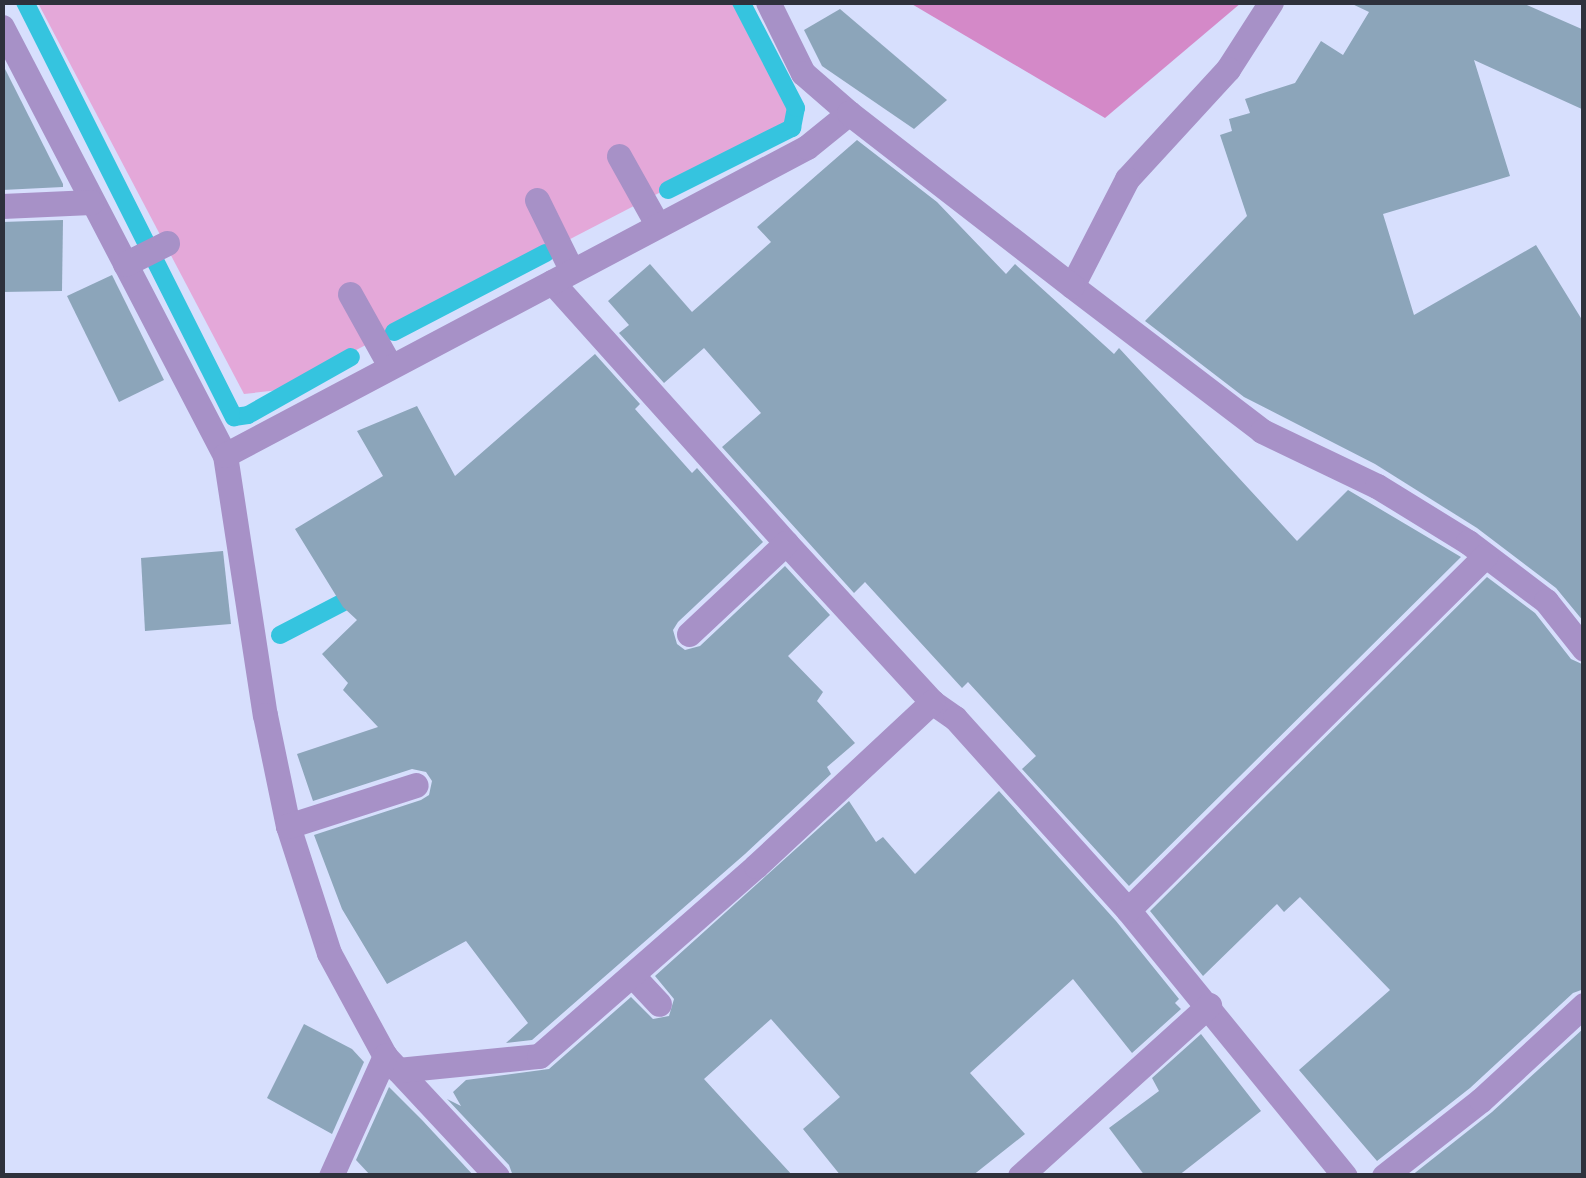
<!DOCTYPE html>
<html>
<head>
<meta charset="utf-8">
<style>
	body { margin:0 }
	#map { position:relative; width:1586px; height:1178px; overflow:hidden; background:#d7dffd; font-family:"Source Sans 3",sans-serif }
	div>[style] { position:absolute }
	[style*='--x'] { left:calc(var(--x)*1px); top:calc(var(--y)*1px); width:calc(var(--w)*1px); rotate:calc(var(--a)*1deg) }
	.green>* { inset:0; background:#e4a8d9 }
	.forest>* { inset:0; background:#d489c8 }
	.stream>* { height:18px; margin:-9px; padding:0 9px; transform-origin:9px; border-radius:9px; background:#35c4df }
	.building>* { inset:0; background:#8ca5ba }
	.minor>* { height:25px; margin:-12.5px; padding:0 12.5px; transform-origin:12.5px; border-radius:12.5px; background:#a791c7 }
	span { translate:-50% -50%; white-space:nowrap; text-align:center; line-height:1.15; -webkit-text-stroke:9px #d7dffd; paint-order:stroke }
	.frame { position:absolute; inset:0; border:5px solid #2e313c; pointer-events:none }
</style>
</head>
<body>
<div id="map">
	<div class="green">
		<i style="clip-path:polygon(38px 3px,732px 3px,794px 123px,279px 390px,244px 394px)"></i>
	</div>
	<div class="forest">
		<i style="clip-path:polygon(910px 3px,1241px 3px,1105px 118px)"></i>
	</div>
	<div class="stream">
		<i style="--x:25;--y:2;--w:465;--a:63.3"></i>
		<i style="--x:234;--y:417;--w:14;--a:-8"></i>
		<i style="--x:248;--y:415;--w:118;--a:-29.4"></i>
		<i style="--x:668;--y:190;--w:139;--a:-26.6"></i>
		<i style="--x:792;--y:128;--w:20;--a:-79"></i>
		<i style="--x:796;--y:108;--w:119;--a:-117.4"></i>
		<i style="--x:394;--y:332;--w:171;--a:-27.5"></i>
		<i style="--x:280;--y:635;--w:89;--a:-27.4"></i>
	</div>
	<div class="building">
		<i style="clip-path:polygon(1348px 2px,1520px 2px,1584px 30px,1584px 110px,1474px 60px,1510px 176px,1383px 214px,1414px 315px,1536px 245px,1584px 323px,1584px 622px,1556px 588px,1477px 528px,1375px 464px,1244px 397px,1145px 321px,1247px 216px,1220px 135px,1232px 131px,1229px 119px,1250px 113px,1245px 99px,1295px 83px,1321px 41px,1343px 55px,1369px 12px)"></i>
		<i style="clip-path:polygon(840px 9px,947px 100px,914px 129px,822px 66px,804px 30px)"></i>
		<i style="clip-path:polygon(2px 63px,63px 184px,63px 187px,2px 190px)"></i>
		<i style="clip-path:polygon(857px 140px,937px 202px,1006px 274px,1015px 264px,1114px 354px,1119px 348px,1297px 541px,1348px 490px,1461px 557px,1129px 886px,1022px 769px,1036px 756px,968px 682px,962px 688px,865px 582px,854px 593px,722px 447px,761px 413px,704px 348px,664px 383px,619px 333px,629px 325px,608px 301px,650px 264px,692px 312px,771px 242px,757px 227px)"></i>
		<i style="clip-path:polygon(63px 220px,62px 291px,2px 292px,2px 222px)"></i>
		<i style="clip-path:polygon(112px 275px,164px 380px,119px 402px,67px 296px)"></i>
		<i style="clip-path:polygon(595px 354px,640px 404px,635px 409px,692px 473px,697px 468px,763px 542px,678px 622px,673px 630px,677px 644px,685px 650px,700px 646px,785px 566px,830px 615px,788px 656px,823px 692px,817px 701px,855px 743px,827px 767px,831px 774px,745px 854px,532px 1040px,506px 1043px,528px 1023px,466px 941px,387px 984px,342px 909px,314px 835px,421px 800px,429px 795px,432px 781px,426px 772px,412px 769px,313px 801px,297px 754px,378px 727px,343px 690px,348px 683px,322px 654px,357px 620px,343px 607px,295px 529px,383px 476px,357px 431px,417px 406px,455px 476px)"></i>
		<i style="clip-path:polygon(223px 551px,231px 624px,145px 631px,141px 558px)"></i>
		<i style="clip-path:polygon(1487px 577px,1535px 613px,1571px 659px,1584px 665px,1584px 989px,1573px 993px,1470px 1088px,1377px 1161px,1299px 1070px,1390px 990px,1300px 897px,1284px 912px,1277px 904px,1203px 976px,1150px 911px)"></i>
		<i style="clip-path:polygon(999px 791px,1116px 921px,1179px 999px,1175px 1003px,1181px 1009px,1132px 1053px,1073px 979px,970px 1073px,1025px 1134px,972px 1176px,841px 1176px,803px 1129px,840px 1097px,771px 1019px,704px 1079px,793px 1176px,513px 1176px,509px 1165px,447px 1099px,461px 1106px,453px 1092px,466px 1080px,549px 1069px,631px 997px,653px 1019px,669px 1016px,674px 999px,655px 976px,849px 801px,876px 842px,883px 837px,915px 874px)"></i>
		<i style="clip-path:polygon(304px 1024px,352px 1049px,364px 1062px,332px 1134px,267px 1098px)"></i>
		<i style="clip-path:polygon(1584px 1028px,1584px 1176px,1411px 1176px,1492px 1112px)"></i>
		<i style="clip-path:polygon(1201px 1034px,1261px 1111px,1178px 1176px,1145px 1176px,1109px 1128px,1159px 1091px,1152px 1078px)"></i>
		<i style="clip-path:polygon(389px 1087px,422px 1120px,474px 1176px,371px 1176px,356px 1160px)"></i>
	</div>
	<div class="minor">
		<i style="--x:768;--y:2;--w:79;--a:63.8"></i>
		<i style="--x:803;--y:73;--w:61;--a:41"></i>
		<i style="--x:1271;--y:2;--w:80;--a:122.7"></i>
		<i style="--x:1228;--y:69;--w:149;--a:132.6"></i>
		<i style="--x:1127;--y:179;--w:120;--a:117.2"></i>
		<i style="--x:1072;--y:286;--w:239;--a:37.3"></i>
		<i style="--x:1262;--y:431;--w:127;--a:25.6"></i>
		<i style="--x:1377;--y:486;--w:107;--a:31.6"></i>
		<i style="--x:1468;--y:542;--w:98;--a:37.1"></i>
		<i style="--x:1546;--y:601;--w:61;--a:51.6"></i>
		<i style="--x:2;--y:27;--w:483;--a:62.5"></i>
		<i style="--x:225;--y:455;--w:263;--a:81.3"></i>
		<i style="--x:265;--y:715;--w:113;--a:78.3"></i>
		<i style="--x:288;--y:826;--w:133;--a:72.1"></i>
		<i style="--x:329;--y:953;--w:117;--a:61.5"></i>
		<i style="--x:385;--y:1056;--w:164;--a:47"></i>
		<i style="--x:619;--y:156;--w:78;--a:60.8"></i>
		<i style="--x:537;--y:200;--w:77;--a:63.8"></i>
		<i style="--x:2;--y:206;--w:89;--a:-2.6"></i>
		<i style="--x:125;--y:264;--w:47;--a:-26.6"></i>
		<i style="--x:552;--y:282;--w:351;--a:48.1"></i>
		<i style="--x:786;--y:543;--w:216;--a:47.4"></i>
		<i style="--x:932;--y:702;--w:28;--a:35"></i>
		<i style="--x:955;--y:718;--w:258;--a:48"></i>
		<i style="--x:1128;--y:910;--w:343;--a:50.8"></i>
		<i style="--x:350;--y:294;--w:82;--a:60.9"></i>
		<i style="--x:225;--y:455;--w:658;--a:-27.89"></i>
		<i style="--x:807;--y:147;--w:54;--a:-39"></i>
		<i style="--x:849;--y:113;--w:282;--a:37.8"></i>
		<i style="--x:689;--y:634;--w:133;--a:-43.2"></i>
		<i style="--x:288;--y:826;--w:134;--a:-17.8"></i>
		<i style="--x:1128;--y:910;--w:503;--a:-44.76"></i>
		<i style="--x:633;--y:976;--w:38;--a:47"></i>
		<i style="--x:398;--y:1070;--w:142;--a:-5.7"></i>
		<i style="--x:539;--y:1056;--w:288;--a:-41.2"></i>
		<i style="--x:756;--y:866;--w:241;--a:-43"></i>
		<i style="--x:331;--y:1176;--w:132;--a:-65.8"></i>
		<i style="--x:1020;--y:1176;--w:255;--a:-42.1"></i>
		<i style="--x:1384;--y:1176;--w:123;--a:-38.1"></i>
		<i style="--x:1481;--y:1100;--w:140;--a:-42.7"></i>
	</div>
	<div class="frame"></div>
</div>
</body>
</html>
